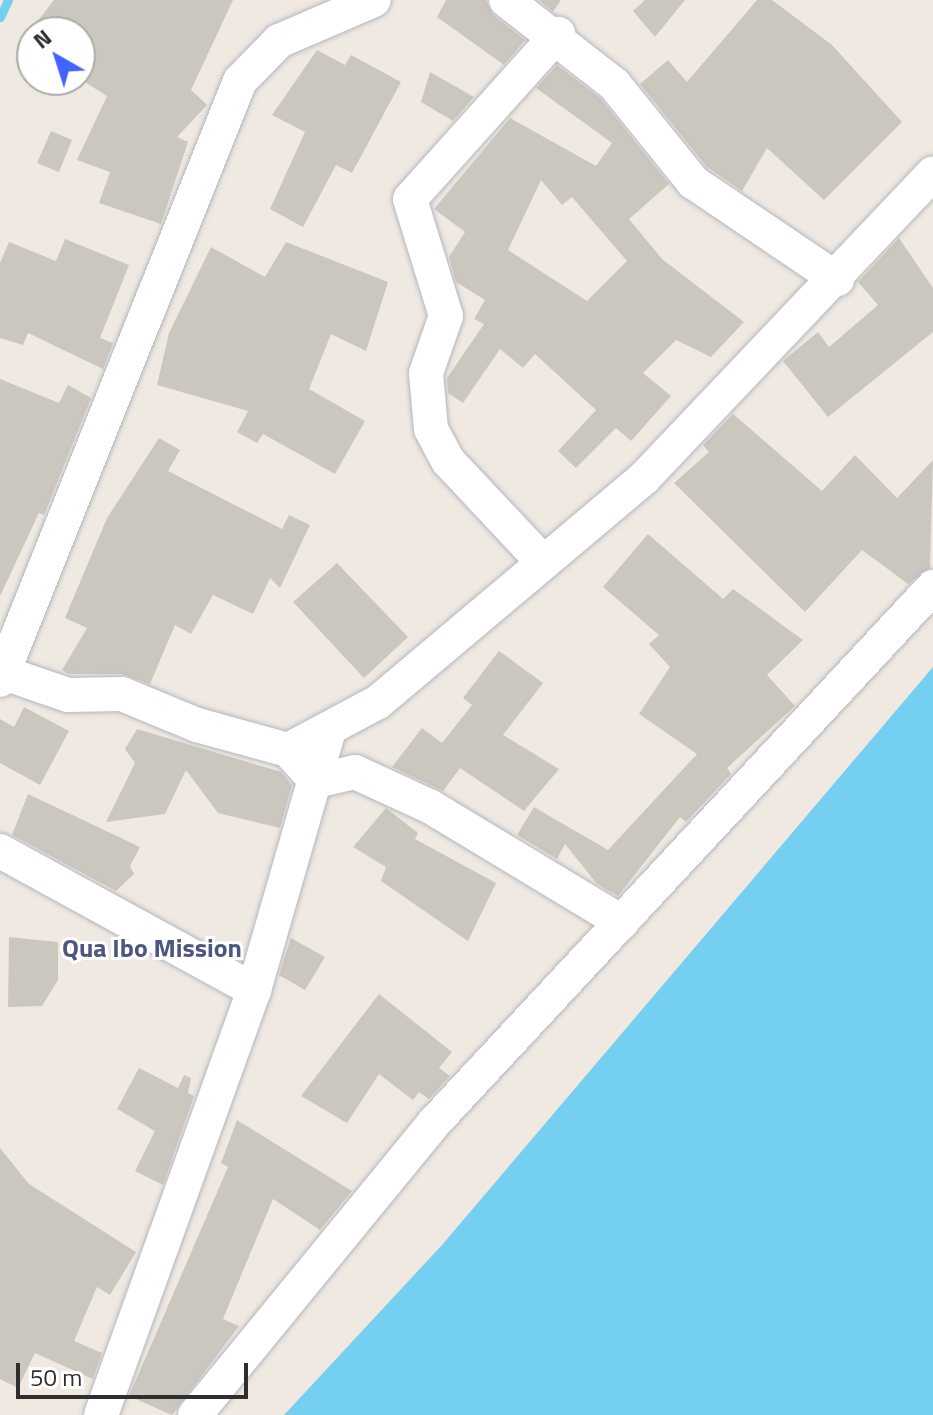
<!DOCTYPE html>
<html>
<head>
<meta charset="utf-8">
<style>
	body { margin:0 }
	#map { position:relative; width:933px; height:1415px; overflow:hidden; background:#efe9e1; font-family:"Titillium Web",sans-serif }
	div>[style] { position:absolute }
	[style*='--x'] { left:calc(var(--x)*1px); top:calc(var(--y)*1px); width:calc(var(--w)*1px); rotate:calc(var(--a)*1deg) }
	.water>* { inset:0; background:#75cff0 }
	.stream>* { height:9px; margin:-4.5px; padding:0 4.5px; transform-origin:4.5px; border-radius:4.5px; background:#75cff0 }
	.building>* { inset:0; background:#cbc7bf }
	.roads { filter:drop-shadow(0 0 2px #b4b7c1) drop-shadow(0 0 2px #b4b7c1) }
	.street>* { height:34px; margin:-17px; padding:0 17px; transform-origin:17px; border-radius:17px; background:#fff }
	span { translate:-50% -50%; white-space:nowrap; text-align:center; line-height:1.15; -webkit-text-stroke:6px #fff; paint-order:stroke }
	.quarter-label { font-size:26px; color:#4d5680; font-weight:700 }
	.north { position:absolute; left:16px; top:16px; width:80px; height:80px; box-sizing:border-box; background:#fff; border:2px solid #ababab; border-radius:50%; rotate:321deg; font-size:22px; font-weight:700; line-height:32px; text-align:center; color:#2e2e2e }
	.north::after { content:''; display:block; margin:auto; width:28px; height:36px; background:#4264fb; clip-path:polygon(50% 0,100% 100%,50% 72%,0 100%) }
	.scale { position:absolute; left:16px; top:1363px; width:232px; height:36px; box-sizing:border-box; border:4px solid #2e2e2e; border-top:0; padding-left:10px; font-size:24px; line-height:28px; white-space:nowrap; color:#2e2e2e; -webkit-text-stroke:6px #fff; paint-order:stroke }
</style>
</head>
<body>
<div id="map">
	<div class="water">
		<i style="clip-path:polygon(933px 667px,933px 1415px,284px 1415px,442px 1245px)"></i>
	</div>
	<div class="stream">
		<i style="--x:0;--y:17;--w:19;--a:-65"></i>
	</div>
	<div class="building">
		<i style="clip-path:polygon(54px 0,233px 0,191px 90px,207px 105px,177px 137px,188px 142px,161px 224px,99px 203px,110px 172px,77px 160px,107px 96px,80px 79px,80px 32px,29px 32px)"></i>
		<i style="clip-path:polygon(446px 0,486px 0,493px 15px,525px 40px,504px 65px,437px 17px)"></i>
		<i style="clip-path:polygon(539px 0,561px 0,553px 12px)"></i>
		<i style="clip-path:polygon(645px 0,685px 0,655px 37px,633px 11px)"></i>
		<i style="clip-path:polygon(757px 0,772px 0,832px 45px,902px 122px,824px 200px,767px 148px,742px 191px,707px 167px,640px 84px,668px 60px,687px 82px)"></i>
		<i style="clip-path:polygon(317px 50px,345px 65px,351px 55px,401px 82px,352px 173px,336px 165px,303px 227px,270px 209px,305px 132px,272px 115px)"></i>
		<i style="clip-path:polygon(evenodd,557px 65px,600px 98px,669px 184px,629px 219px,662px 259px,744px 322px,711px 357px,676px 340px,643px 373px,671px 396px,631px 441px,616px 428px,576px 468px,558px 451px,596px 410px,535px 354px,523px 368px,500px 349px,463px 403px,448px 393px,447px 378px,484px 324px,474px 319px,485px 300px,456px 282px,449px 257px,465px 232px,434px 209px,510px 118px,596px 166px,612px 143px,536px 88px,557px 65px,541px 180px,562px 205px,572px 197px,627px 261px,587px 301px,508px 250px,541px 180px)"></i>
		<i style="clip-path:polygon(430px 72px,474px 97px,453px 121px,421px 102px)"></i>
		<i style="clip-path:polygon(51px 131px,72px 140px,59px 172px,37px 163px)"></i>
		<i style="clip-path:polygon(899px 238px,933px 288px,933px 332px,828px 417px,783px 361px,818px 332px,829px 347px,878px 305px,858px 282px)"></i>
		<i style="clip-path:polygon(65px 239px,129px 265px,100px 338px,113px 343px,103px 369px,28px 333px,23px 345px,0 338px,0 263px,9px 242px,56px 261px)"></i>
		<i style="clip-path:polygon(286px 242px,388px 282px,366px 351px,331px 334px,309px 389px,365px 421px,335px 474px,263px 434px,257px 443px,237px 432px,248px 411px,157px 385px,169px 333px,211px 247px,265px 277px)"></i>
		<i style="clip-path:polygon(0 379px,59px 403px,68px 385px,91px 398px,44px 515px,39px 513px,0 596px)"></i>
		<i style="clip-path:polygon(733px 414px,822px 491px,855px 455px,897px 498px,933px 460px,930px 568px,908px 584px,862px 550px,805px 612px,674px 483px,709px 452px,703px 445px)"></i>
		<i style="clip-path:polygon(159px 438px,180px 450px,168px 471px,282px 529px,289px 515px,310px 525px,280px 588px,270px 578px,253px 614px,213px 595px,191px 634px,175px 625px,150px 684px,122px 674px,68px 674px,62px 670px,87px 628px,65px 618px,107px 518px)"></i>
		<i style="clip-path:polygon(648px 534px,723px 599px,733px 589px,803px 640px,767px 675px,795px 706px,727px 768px,731px 774px,686px 822px,680px 817px,618px 896px,597px 884px,565px 844px,557px 859px,517px 835px,534px 807px,608px 850px,697px 754px,639px 714px,670px 667px,649px 644px,659px 635px,603px 587px)"></i>
		<i style="clip-path:polygon(337px 563px,408px 637px,364px 678px,293px 602px)"></i>
		<i style="clip-path:polygon(499px 651px,543px 683px,503px 735px,559px 769px,524px 811px,460px 768px,443px 791px,392px 767px,422px 728px,442px 743px,472px 705px,463px 698px)"></i>
		<i style="clip-path:polygon(24px 707px,69px 731px,40px 785px,0 763px,0 719px,14px 727px)"></i>
		<i style="clip-path:polygon(137px 729px,281px 772px,292px 785px,280px 828px,218px 813px,186px 770px,165px 814px,106px 822px,135px 763px,125px 749px)"></i>
		<i style="clip-path:polygon(28px 794px,140px 847px,130px 866px,134px 874px,116px 891px,12px 835px)"></i>
		<i style="clip-path:polygon(386px 808px,418px 833px,415px 839px,496px 883px,468px 941px,381px 881px,386px 867px,353px 847px)"></i>
		<i style="clip-path:polygon(9px 937px,58px 942px,58px 980px,42px 1006px,8px 1007px)"></i>
		<i style="clip-path:polygon(291px 938px,325px 957px,305px 990px,279px 975px)"></i>
		<i style="clip-path:polygon(379px 994px,452px 1052px,439px 1068px,450px 1076px,429px 1099px,419px 1092px,413px 1100px,379px 1074px,347px 1123px,301px 1096px)"></i>
		<i style="clip-path:polygon(139px 1068px,178px 1088px,184px 1075px,191px 1078px,188px 1093px,194px 1096px,163px 1185px,135px 1171px,155px 1131px,117px 1109px)"></i>
		<i style="clip-path:polygon(237px 1120px,352px 1191px,320px 1230px,273px 1199px,223px 1319px,239px 1326px,172px 1415px,129px 1396px,228px 1167px,221px 1163px)"></i>
		<i style="clip-path:polygon(0 1148px,29px 1184px,136px 1252px,110px 1295px,97px 1287px,74px 1341px,102px 1353px,93px 1379px,35px 1353px,18px 1388px,0 1379px)"></i>
	</div>
	<div class="roads">
		<div class="street">
			<i style="--x:506;--y:0;--w:137;--a:37.9"></i>
			<i style="--x:614;--y:84;--w:126;--a:51.1"></i>
			<i style="--x:693;--y:182;--w:174;--a:34"></i>
			<i style="--x:542;--y:561;--w:137;--a:-133.2"></i>
			<i style="--x:448;--y:461;--w:36;--a:-118"></i>
			<i style="--x:431;--y:429;--w:56;--a:-95.1"></i>
			<i style="--x:426;--y:373;--w:60;--a:-70.7"></i>
			<i style="--x:446;--y:316;--w:122;--a:-107.1"></i>
			<i style="--x:410;--y:199;--w:222;--a:-48.1"></i>
			<i style="--x:4;--y:673;--w:68;--a:19"></i>
			<i style="--x:68;--y:695;--w:54;--a:-1.1"></i>
			<i style="--x:122;--y:694;--w:81;--a:22.5"></i>
			<i style="--x:197;--y:725;--w:94;--a:15.4"></i>
			<i style="--x:288;--y:750;--w:42;--a:47.9"></i>
			<i style="--x:316;--y:781;--w:40;--a:-13"></i>
			<i style="--x:355;--y:772;--w:84;--a:24.7"></i>
			<i style="--x:431;--y:807;--w:223;--a:31.1"></i>
			<i style="--x:0;--y:680;--w:645;--a:-68.17"></i>
			<i style="--x:240;--y:81;--w:56;--a:-45.7"></i>
			<i style="--x:279;--y:41;--w:103;--a:-23.3"></i>
			<i style="--x:288;--y:750;--w:102;--a:-28.1"></i>
			<i style="--x:378;--y:702;--w:348;--a:-40.1"></i>
			<i style="--x:644;--y:478;--w:420;--a:-46.5"></i>
			<i style="--x:0;--y:851;--w:290;--a:28.7"></i>
			<i style="--x:101;--y:1415;--w:452;--a:-70.2"></i>
			<i style="--x:254;--y:990;--w:266;--a:-73.9"></i>
			<i style="--x:195;--y:1415;--w:376;--a:-50.7"></i>
			<i style="--x:433;--y:1124;--w:734;--a:-47.04"></i>
		</div>
	</div>
	<div class="quarter-label">
		<span style="left:152px;top:948px">Qua Ibo Mission</span>
	</div>
	<div class="north">N</div>
	<div class="scale">50 m</div>
</div>
</body>
</html>
